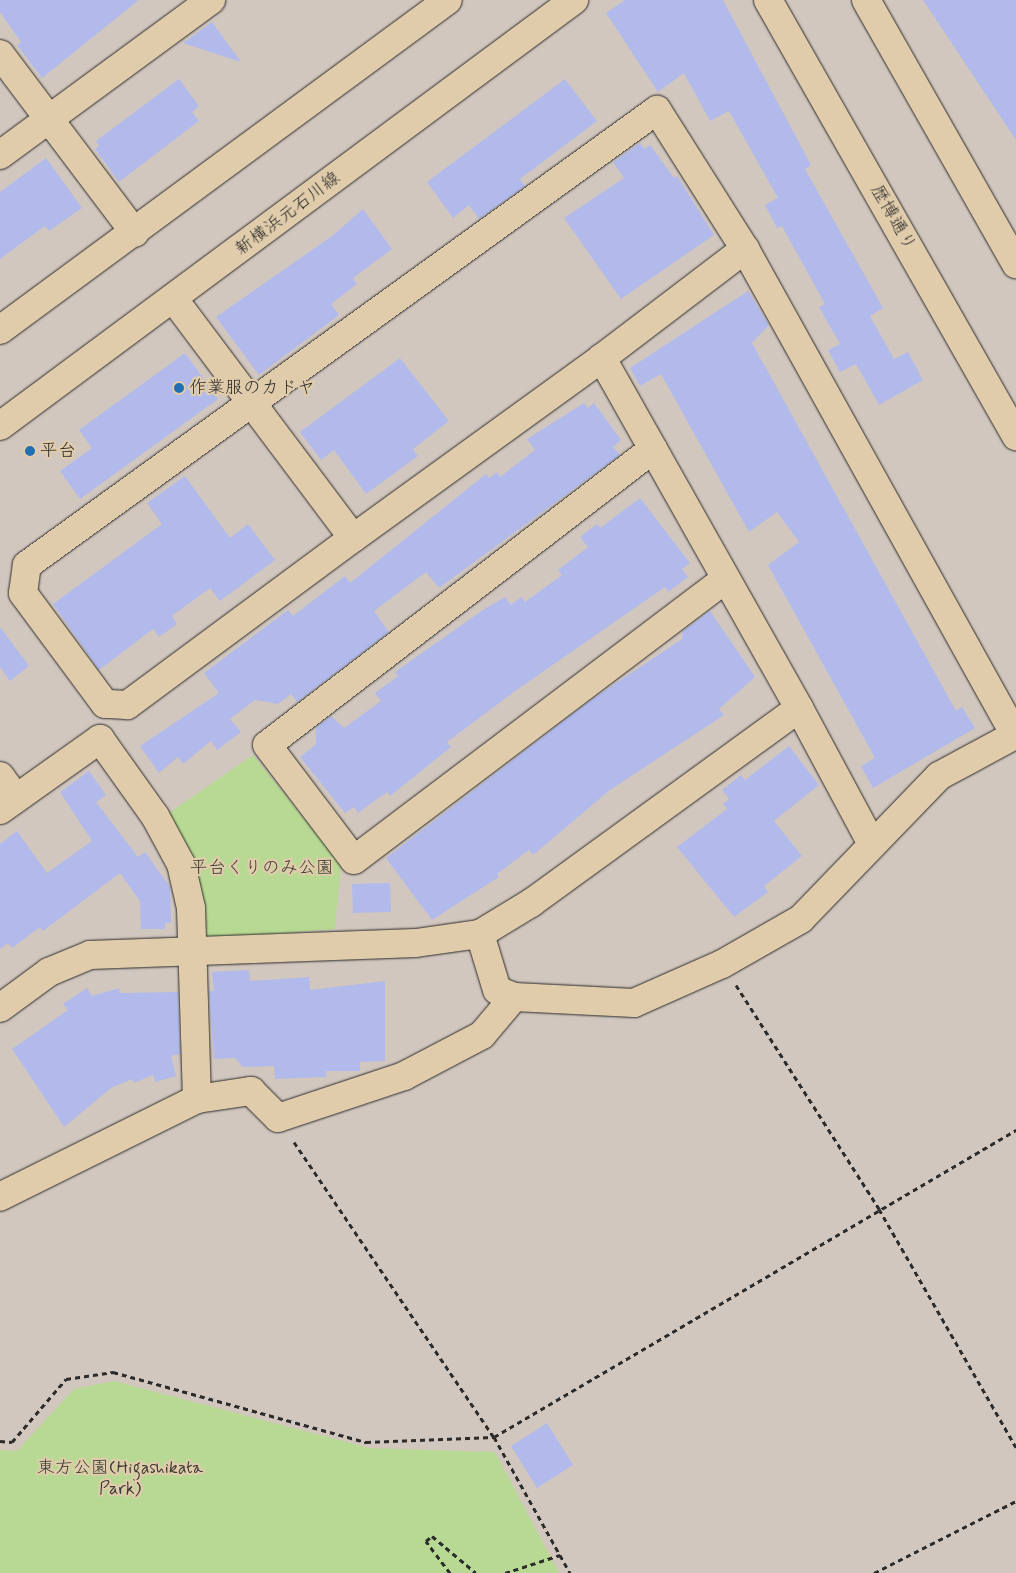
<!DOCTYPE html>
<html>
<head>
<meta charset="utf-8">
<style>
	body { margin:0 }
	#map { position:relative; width:1016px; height:1573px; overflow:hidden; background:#d2c7be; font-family:Mynerve,"Klee One",sans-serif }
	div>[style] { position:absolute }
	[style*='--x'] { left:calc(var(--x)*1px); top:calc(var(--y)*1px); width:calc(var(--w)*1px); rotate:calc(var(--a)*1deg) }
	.green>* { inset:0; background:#b8d993 }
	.building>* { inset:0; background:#b1baeb }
	.path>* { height:3px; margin-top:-1.5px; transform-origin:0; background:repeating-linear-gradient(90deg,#2b2b2b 0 5px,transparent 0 9px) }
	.roads { filter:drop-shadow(0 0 1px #2b2b2b) drop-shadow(0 0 1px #2b2b2b) }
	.minor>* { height:28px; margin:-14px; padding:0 14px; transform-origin:14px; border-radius:14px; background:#e0ccab }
	.tertiary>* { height:28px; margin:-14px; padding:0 14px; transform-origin:14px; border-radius:14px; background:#e0ccab }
	.dots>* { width:14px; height:14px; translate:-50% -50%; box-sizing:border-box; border:2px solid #e0ccab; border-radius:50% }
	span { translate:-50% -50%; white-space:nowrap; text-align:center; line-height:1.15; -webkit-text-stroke:4.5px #e0ccab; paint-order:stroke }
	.street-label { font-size:18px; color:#2b2b2b }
	.poi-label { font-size:18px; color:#2b2b2b }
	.left { translate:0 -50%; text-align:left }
	.park-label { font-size:18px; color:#393c35 }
</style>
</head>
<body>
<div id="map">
	<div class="green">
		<i style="clip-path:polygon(253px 755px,341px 864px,335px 929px,206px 939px,201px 892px,169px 813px)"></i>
		<i style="clip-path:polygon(114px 1381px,369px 1448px,495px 1452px,559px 1573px,0 1573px,0 1450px,17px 1451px,74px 1389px)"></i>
	</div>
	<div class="building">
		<i style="clip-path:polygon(0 0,139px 0,42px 78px,17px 45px,21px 42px,0 12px)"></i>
		<i style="clip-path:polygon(625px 0,723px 0,811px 165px,805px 169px,883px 308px,870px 316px,894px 359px,908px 352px,923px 380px,879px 405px,856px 364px,840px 372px,828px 350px,840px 344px,819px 307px,825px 304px,782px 226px,777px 228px,765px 205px,778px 198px,729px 111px,710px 121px,684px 73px,658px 92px,606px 13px)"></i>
		<i style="clip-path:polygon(923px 0,1016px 0,1016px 140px)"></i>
		<i style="clip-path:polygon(212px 22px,241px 62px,183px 43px)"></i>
		<i style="clip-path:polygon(179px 79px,199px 106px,192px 112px,199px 121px,119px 182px,95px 149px,99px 146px,96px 141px)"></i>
		<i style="clip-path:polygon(565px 79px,597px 121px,520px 179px,525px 186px,479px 219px,469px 205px,453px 218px,427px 182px)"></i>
		<i style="clip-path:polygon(640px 143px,644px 149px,650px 145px,674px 178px,677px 176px,714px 235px,621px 299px,564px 218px,624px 178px,613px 162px)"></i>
		<i style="clip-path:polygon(46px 158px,82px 208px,49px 231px,45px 226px,0 259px,0 192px)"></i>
		<i style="clip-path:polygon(363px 209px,392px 249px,353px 278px,357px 284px,331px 304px,339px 315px,259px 375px,216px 317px,332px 236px)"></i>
		<i style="clip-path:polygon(748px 291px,769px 325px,752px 343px,956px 711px,962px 707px,975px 728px,873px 788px,861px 766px,875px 758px,768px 565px,799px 542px,777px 512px,749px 532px,661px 374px,640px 386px,630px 368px)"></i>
		<i style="clip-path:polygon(185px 353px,218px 399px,80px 499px,60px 471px,92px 448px,79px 430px)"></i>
		<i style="clip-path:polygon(400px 358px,449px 421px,413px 449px,418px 456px,366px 494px,334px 450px,321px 460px,300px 432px)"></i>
		<i style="clip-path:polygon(584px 403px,588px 408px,594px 403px,621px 440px,613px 447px,620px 455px,439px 588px,426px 572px,374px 611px,389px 632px,297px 702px,291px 694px,278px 704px,255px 700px,230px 719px,241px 732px,217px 750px,211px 741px,183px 764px,178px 757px,159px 773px,140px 746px,219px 693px,204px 673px,288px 610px,293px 616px,345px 576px,350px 583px,486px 474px,489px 478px,497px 472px,500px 477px,535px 450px,527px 439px)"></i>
		<i style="clip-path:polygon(185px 476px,230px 538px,248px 524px,275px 560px,220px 601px,210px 588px,172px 616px,177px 624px,159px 637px,153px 629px,99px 670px,53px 604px,162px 524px,147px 503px)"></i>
		<i style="clip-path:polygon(640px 498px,690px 563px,682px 569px,688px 577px,668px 592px,665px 587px,518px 689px,447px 742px,451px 747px,390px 796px,387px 792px,358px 813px,354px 807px,345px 813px,300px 757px,316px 744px,316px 728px,331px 716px,344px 728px,381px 701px,375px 693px,398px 676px,395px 672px,483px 610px,505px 597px,511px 605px,521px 597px,525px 602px,562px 575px,558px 570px,588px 547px,580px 537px,597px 524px,600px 528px)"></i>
		<i style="clip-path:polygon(710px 611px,755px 677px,719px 709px,724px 715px,610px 790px,533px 855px,529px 850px,497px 874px,499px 877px,432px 920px,386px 858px,588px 702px,682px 639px,683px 631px)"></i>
		<i style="clip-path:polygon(0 627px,29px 666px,10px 681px,0 667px)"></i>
		<i style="clip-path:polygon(789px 746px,819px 785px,774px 821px,802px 856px,764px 886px,768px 892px,734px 917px,677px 847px,727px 809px,723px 804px,729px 799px,722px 790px,741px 775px,745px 780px)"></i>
		<i style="clip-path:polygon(89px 771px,106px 795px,96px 802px,138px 857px,145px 852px,170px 887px,171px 923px,165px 923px,165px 929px,141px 929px,140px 901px,120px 873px,43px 931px,40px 927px,12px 948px,8px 943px,0 949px,0 844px,17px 831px,47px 873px,92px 841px,60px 792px)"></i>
		<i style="clip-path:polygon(390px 883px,391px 912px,353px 913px,352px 884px)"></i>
		<i style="clip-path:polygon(249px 970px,250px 981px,309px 977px,310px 990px,385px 981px,385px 1061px,360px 1062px,360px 1071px,326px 1071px,326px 1077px,275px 1079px,274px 1066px,243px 1067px,235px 1058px,214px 1059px,209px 991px,214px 991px,212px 972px)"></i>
		<i style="clip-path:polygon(87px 988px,92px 996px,119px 988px,120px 993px,178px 992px,180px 1054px,171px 1056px,176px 1076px,155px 1082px,153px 1075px,134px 1083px,132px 1079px,111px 1088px,64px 1127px,12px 1049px,68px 1010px,63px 1004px)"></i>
		<i style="clip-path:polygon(547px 1423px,573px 1465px,537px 1488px,511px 1446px)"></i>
	</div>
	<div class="path">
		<i style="--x:736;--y:985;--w:266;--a:57.4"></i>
		<i style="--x:879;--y:1209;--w:275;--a:60.1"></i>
		<i style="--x:294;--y:1142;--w:356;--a:55.9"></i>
		<i style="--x:494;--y:1437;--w:156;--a:60.8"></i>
		<i style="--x:0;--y:1441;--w:12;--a:5"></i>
		<i style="--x:12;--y:1442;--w:83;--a:-49.4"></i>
		<i style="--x:66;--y:1379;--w:48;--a:-8.5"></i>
		<i style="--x:113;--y:1372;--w:263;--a:15.5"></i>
		<i style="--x:366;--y:1442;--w:128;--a:-2.2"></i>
		<i style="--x:494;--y:1437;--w:606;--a:-30.46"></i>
		<i style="--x:450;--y:1573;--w:40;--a:-127"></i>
		<i style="--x:426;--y:1541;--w:8;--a:-40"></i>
		<i style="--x:432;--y:1536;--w:57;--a:40.1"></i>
		<i style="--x:505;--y:1573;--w:58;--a:-18.1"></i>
		<i style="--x:874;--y:1573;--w:159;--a:-26.9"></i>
	</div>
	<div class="roads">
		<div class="minor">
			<i style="--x:0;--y:155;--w:262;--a:-36.3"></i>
			<i style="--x:602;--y:358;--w:180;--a:-37.3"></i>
			<i style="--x:653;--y:449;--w:486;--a:142.5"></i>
			<i style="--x:267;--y:745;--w:144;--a:52.9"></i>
			<i style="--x:354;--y:860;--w:466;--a:-37.1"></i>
			<i style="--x:353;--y:538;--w:281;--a:143.5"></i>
			<i style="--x:127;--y:705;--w:22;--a:-177"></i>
			<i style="--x:105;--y:704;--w:138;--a:-126.5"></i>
			<i style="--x:23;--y:593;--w:28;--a:-82"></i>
			<i style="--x:27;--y:565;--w:777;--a:-35.84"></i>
			<i style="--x:657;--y:110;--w:165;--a:57.7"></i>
			<i style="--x:745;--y:249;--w:556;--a:60.95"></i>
			<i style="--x:1015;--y:735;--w:86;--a:151.7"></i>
			<i style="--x:939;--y:776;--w:199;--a:134"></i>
			<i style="--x:801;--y:919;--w:91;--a:150.3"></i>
			<i style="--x:722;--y:964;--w:96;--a:156.1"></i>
			<i style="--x:634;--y:1003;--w:120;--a:-177.1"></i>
			<i style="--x:514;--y:997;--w:18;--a:-158"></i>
			<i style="--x:497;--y:990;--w:59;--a:-106.9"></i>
			<i style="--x:799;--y:708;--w:154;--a:61.8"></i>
			<i style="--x:0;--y:776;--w:27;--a:54"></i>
			<i style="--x:0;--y:810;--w:123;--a:-35.4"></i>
			<i style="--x:100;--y:739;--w:95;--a:54.5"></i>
			<i style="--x:155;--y:816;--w:55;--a:61.6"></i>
			<i style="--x:181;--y:864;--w:45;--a:77.2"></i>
			<i style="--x:191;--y:908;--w:191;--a:88.2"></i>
			<i style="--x:197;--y:1099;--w:220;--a:153.6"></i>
			<i style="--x:197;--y:1099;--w:55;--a:-8.4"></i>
			<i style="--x:251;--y:1091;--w:38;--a:45"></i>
			<i style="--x:278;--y:1118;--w:133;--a:-18.4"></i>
			<i style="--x:404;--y:1076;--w:88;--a:-27.7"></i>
			<i style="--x:482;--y:1035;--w:50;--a:-49.9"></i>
		</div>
		<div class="tertiary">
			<i style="--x:768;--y:0;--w:502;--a:60.37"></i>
			<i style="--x:866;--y:0;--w:304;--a:60.4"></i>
			<i style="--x:0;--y:54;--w:224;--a:53"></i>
			<i style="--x:0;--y:330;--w:556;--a:-36.38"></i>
			<i style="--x:0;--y:426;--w:715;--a:-36.58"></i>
			<i style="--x:0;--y:1008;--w:61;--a:-36.3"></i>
			<i style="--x:49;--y:972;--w:44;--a:-22.5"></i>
			<i style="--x:90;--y:955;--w:326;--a:-2.1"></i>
			<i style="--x:416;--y:943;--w:65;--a:-8"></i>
			<i style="--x:480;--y:934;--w:60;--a:-31.3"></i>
			<i style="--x:531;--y:903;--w:331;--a:-36"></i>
			<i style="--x:799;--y:708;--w:402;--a:-119.4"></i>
			<i style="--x:602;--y:358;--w:307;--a:144.1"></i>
			<i style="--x:353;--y:538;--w:298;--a:-126.9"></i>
		</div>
	</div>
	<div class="dots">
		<i style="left:179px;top:388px;background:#1f6fb2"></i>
		<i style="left:30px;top:451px;background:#1f6fb2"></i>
	</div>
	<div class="street-label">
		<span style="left:288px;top:214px;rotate:-37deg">新横浜元石川線</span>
		<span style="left:893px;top:218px;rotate:60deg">歴博通り</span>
	</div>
	<div class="poi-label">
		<span class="left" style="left:189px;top:388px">作業服のカドヤ</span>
		<span class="left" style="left:40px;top:451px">平台</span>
	</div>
	<div class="park-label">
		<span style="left:262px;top:868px">平台くりのみ公園</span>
		<span style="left:120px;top:1479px">東方公園(Higashikata<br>Park)</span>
	</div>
</div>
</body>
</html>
